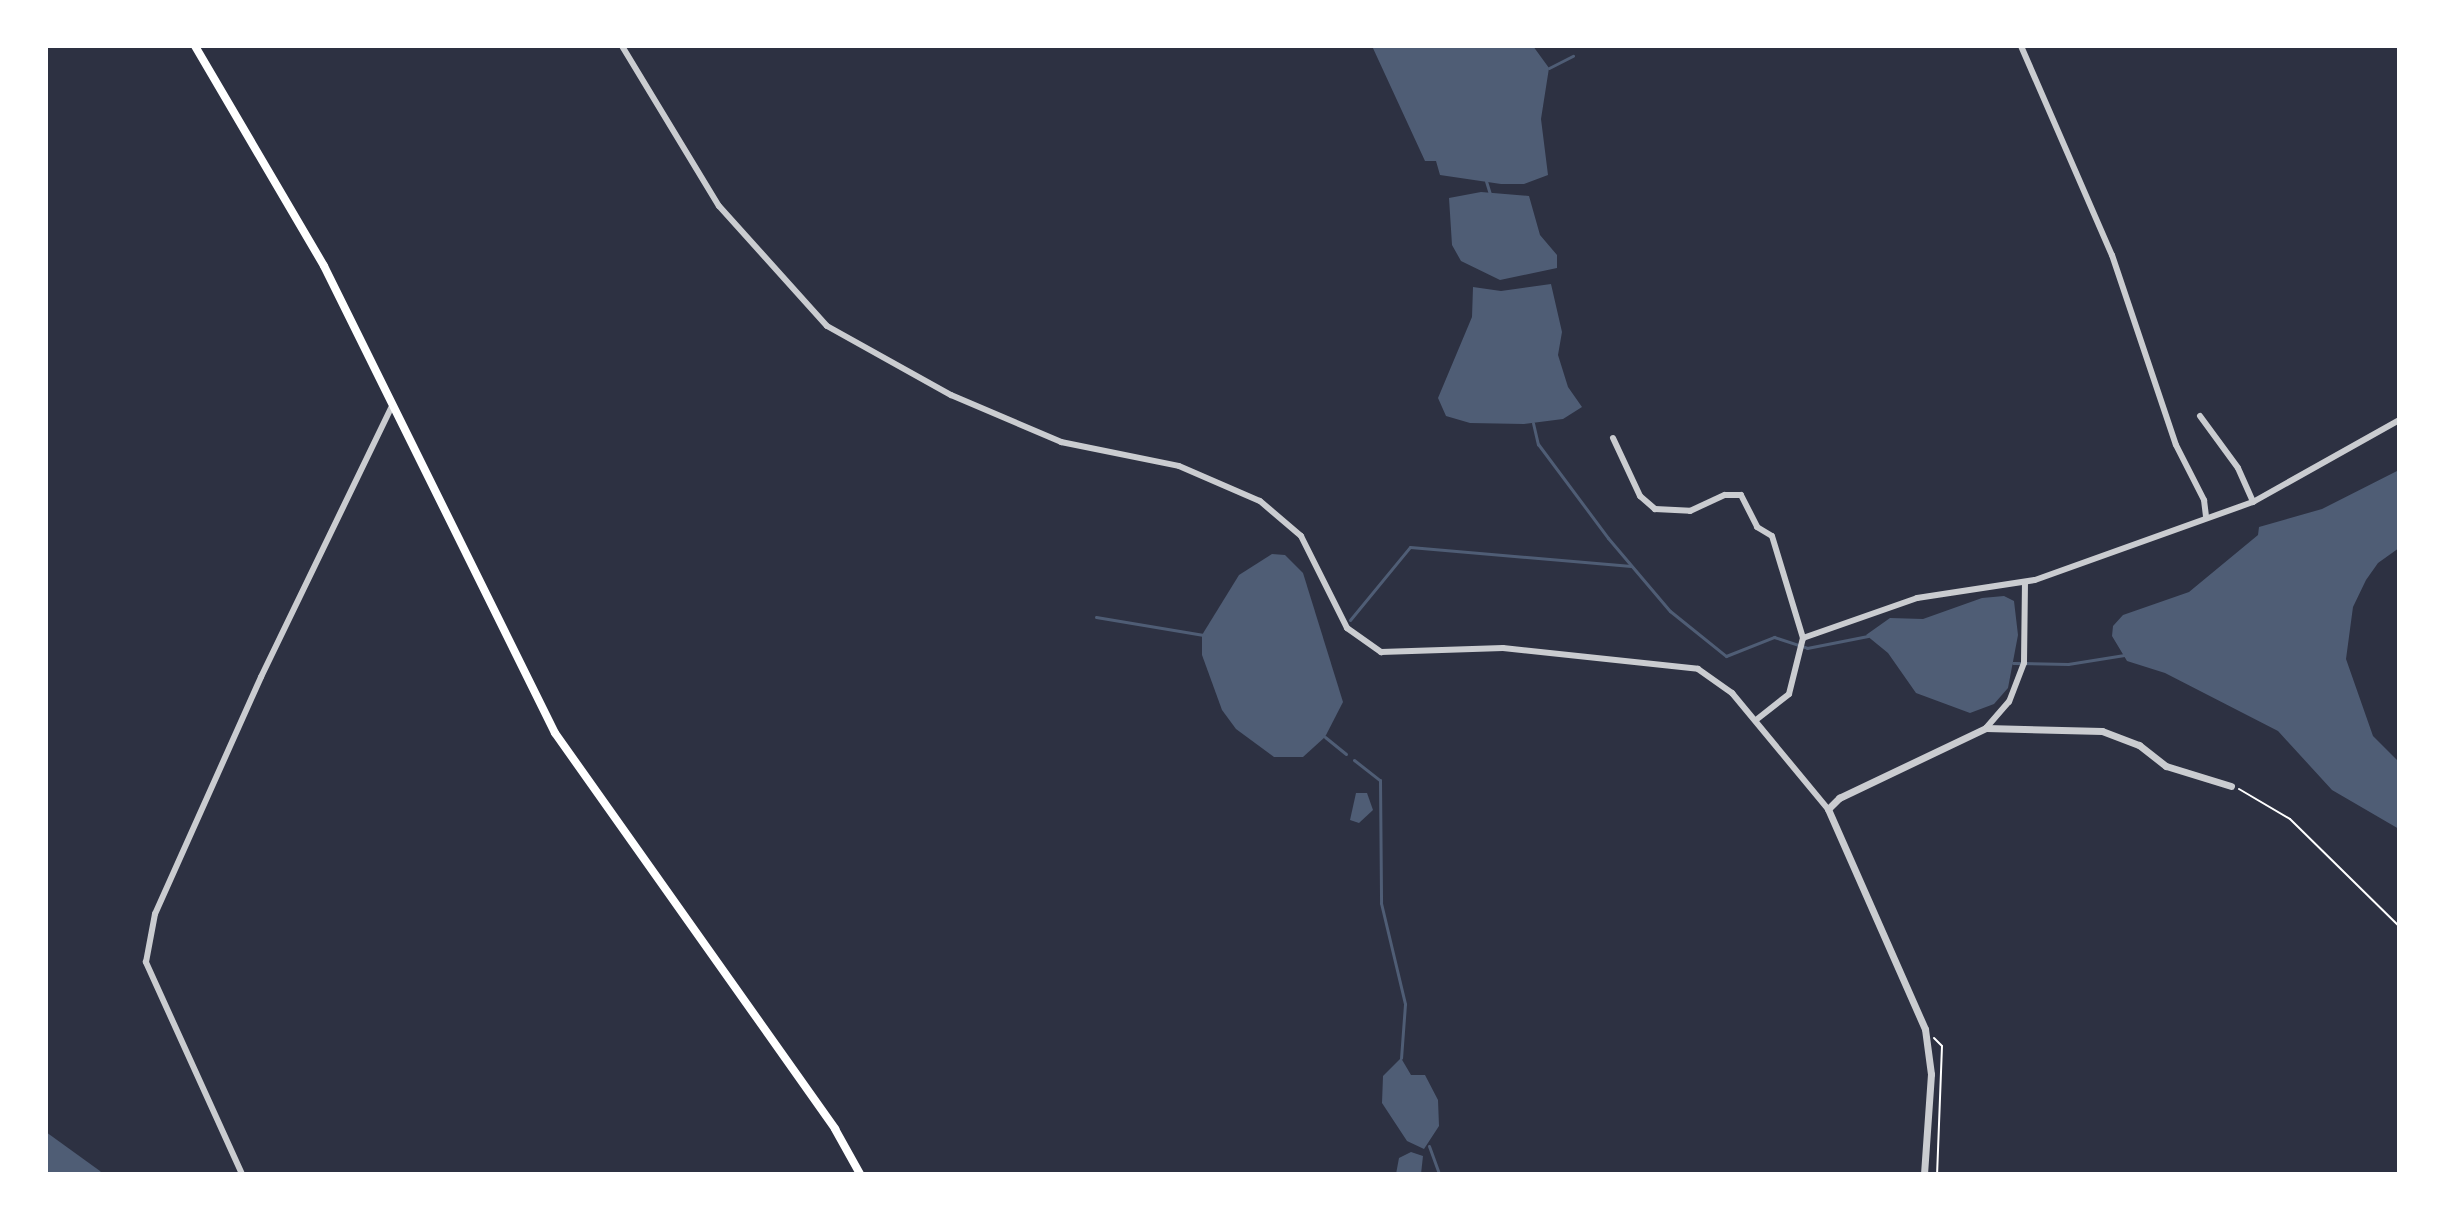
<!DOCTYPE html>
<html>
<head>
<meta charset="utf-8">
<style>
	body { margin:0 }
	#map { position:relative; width:2445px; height:1220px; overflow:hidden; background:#2d3142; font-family:"DM Sans",sans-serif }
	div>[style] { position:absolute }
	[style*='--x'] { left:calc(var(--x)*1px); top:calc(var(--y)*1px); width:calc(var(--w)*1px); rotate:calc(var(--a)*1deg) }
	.water>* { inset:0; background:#4f5d75 }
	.stream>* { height:3px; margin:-1.5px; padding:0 1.5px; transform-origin:1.5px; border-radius:1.5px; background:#4f5d75 }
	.path>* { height:2px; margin:-1px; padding:0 1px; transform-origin:1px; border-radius:1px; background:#fff }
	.minor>* { height:6px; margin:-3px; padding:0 3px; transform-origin:3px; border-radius:3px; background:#caccd0 }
	.tertiary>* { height:7px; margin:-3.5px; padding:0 3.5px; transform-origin:3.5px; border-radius:3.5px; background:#caccd0 }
	.secondary>* { height:8px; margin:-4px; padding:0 4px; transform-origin:4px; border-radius:4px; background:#fff }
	span { translate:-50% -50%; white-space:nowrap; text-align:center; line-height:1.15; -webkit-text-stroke:7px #fff; paint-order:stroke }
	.frame { position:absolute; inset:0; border:48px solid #fff; pointer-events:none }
</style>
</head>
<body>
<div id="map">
	<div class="water">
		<i style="clip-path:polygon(1372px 46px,1533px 46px,1549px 68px,1541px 119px,1548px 175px,1524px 184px,1501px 184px,1440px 175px,1436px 161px,1425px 161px)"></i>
		<i style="clip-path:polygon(1481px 192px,1529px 196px,1540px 235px,1557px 255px,1557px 268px,1500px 280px,1461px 261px,1452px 245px,1449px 198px)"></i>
		<i style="clip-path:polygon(1551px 284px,1562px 332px,1558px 355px,1568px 387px,1582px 407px,1563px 419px,1524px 424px,1470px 423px,1446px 416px,1438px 398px,1472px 317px,1473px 287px,1501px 291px)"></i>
		<i style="clip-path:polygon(2399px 470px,2399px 548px,2378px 563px,2366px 580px,2353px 607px,2346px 659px,2373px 736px,2399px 762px,2399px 829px,2332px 790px,2278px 731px,2165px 673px,2127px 661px,2112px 636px,2113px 626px,2123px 615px,2189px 592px,2258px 535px,2259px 527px,2322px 509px)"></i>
		<i style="clip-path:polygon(1272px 554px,1285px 555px,1303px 573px,1343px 702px,1325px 737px,1303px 757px,1274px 757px,1236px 729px,1222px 710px,1202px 655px,1202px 635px,1239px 575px)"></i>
		<i style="clip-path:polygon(2004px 596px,2014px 601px,2018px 635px,2008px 688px,1994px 704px,1970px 713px,1916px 693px,1888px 653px,1866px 635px,1890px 618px,1923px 619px,1982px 598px)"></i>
		<i style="clip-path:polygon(1356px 793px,1367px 793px,1373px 810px,1359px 823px,1350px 820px)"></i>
		<i style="clip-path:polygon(1401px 1058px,1411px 1075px,1425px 1075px,1438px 1100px,1439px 1126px,1424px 1149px,1407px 1141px,1382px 1103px,1383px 1076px)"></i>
		<i style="clip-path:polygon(46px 1132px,100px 1171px,102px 1174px,46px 1174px)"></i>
		<i style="clip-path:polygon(1411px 1152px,1423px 1156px,1421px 1174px,1396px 1174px,1399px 1158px)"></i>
	</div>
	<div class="stream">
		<i style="--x:1549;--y:68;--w:27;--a:-27"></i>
		<i style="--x:1486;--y:181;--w:17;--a:73"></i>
		<i style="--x:1533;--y:423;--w:22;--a:77"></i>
		<i style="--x:1538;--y:444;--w:117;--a:53.3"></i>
		<i style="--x:1608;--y:538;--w:96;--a:49.7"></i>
		<i style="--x:1670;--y:611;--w:72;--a:38.8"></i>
		<i style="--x:1726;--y:656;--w:52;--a:-21.6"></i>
		<i style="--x:1774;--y:637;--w:35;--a:18"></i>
		<i style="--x:1807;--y:648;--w:62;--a:-11.1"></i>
		<i style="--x:1096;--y:617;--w:109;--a:9.5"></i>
		<i style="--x:1350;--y:620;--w:94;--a:-50.6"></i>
		<i style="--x:1410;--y:547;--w:222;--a:4.9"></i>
		<i style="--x:2013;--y:663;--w:55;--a:1"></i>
		<i style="--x:2068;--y:664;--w:57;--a:-9.1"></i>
		<i style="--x:1325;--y:737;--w:27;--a:39"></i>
		<i style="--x:1354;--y:760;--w:33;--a:38"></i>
		<i style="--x:1380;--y:780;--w:123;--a:89.5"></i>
		<i style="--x:1381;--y:903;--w:104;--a:76.6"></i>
		<i style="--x:1405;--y:1004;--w:54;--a:94.2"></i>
		<i style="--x:1429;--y:1146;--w:30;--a:70"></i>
	</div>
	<div class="path">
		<i style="--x:2239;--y:789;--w:59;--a:30.5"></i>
		<i style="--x:2290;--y:819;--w:153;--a:44.5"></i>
		<i style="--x:1934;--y:1038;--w:11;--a:45"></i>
		<i style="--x:1942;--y:1046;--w:128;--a:92.2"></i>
	</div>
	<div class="minor">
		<i style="--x:622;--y:46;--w:187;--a:58.8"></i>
		<i style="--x:719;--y:206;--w:161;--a:48"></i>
		<i style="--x:827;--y:326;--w:142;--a:29.1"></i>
		<i style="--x:951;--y:395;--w:120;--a:23.1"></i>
		<i style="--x:1061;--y:442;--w:120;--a:11.5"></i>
		<i style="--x:1179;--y:466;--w:88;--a:23.4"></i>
		<i style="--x:1260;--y:501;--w:54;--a:40.5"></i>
		<i style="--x:1301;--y:536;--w:103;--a:63.4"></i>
		<i style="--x:1347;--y:628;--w:42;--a:35.2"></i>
		<i style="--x:1381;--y:652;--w:122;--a:-1.9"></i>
		<i style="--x:1503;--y:648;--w:196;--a:6.1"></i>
		<i style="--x:1698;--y:669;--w:42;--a:35.2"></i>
		<i style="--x:1732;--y:693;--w:151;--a:50.4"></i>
		<i style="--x:2021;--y:46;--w:228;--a:66.5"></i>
		<i style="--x:2112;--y:255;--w:200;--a:71.4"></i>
		<i style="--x:2176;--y:445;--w:62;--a:63"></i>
		<i style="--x:2204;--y:500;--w:17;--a:83"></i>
		<i style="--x:2200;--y:416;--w:64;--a:53.8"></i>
		<i style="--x:2238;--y:468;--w:37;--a:66"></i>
		<i style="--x:1613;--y:438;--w:64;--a:65"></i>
		<i style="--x:1640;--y:496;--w:20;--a:41"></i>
		<i style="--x:1655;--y:509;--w:35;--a:3"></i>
		<i style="--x:1690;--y:511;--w:38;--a:-25"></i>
		<i style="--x:1725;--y:495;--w:16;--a:0"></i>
		<i style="--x:1741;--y:495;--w:36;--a:63"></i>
		<i style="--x:1757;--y:527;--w:17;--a:31"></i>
		<i style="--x:1772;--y:536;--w:107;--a:73.1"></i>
		<i style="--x:1756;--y:720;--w:42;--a:-38.2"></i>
		<i style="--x:1789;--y:694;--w:58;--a:-76"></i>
		<i style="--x:1803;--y:638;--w:121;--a:-19.3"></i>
		<i style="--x:1917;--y:598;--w:119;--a:-8.7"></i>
		<i style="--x:2035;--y:580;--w:232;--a:-19.7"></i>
		<i style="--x:2253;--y:502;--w:167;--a:-29.3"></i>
		<i style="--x:1986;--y:728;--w:35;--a:-49"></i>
		<i style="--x:2009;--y:702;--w:42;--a:-69"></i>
		<i style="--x:2024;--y:663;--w:81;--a:-89.3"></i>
		<i style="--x:242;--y:1174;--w:233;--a:-114.4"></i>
		<i style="--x:146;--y:962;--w:49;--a:-79.4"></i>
		<i style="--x:155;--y:914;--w:260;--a:-65.9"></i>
		<i style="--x:261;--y:677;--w:299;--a:-64.2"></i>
	</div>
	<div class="tertiary">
		<i style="--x:1924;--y:1174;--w:100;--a:-86"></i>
		<i style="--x:1931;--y:1074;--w:45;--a:-97.6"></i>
		<i style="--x:1925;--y:1029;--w:240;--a:-113.8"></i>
		<i style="--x:1828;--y:809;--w:16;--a:-45"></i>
		<i style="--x:1839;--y:798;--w:163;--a:-25.5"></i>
		<i style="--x:1986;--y:728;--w:116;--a:1.5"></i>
		<i style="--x:2102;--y:731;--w:40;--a:21"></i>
		<i style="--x:2139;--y:745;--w:34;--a:38"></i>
		<i style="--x:2166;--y:766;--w:68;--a:17.1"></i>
	</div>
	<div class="secondary">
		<i style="--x:195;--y:46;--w:255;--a:59.6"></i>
		<i style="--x:324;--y:266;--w:521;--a:63.68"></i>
		<i style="--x:555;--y:733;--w:485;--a:54.7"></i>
		<i style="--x:835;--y:1129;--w:51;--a:60.9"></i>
	</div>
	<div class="frame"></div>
</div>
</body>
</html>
